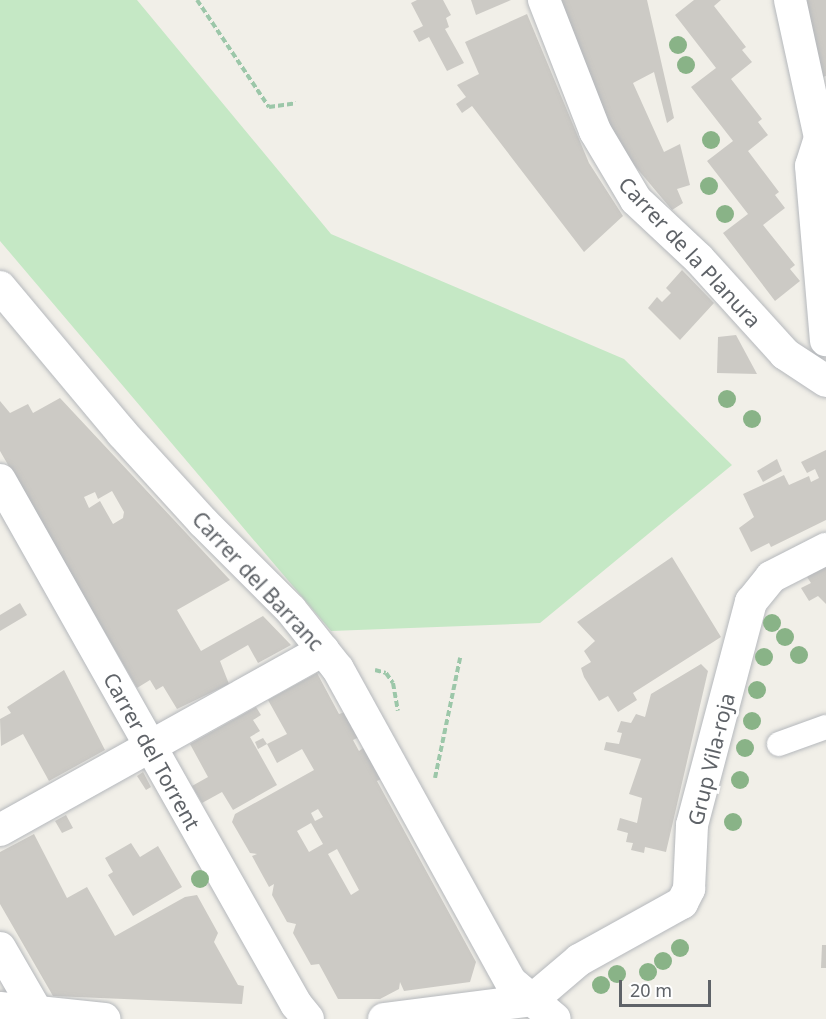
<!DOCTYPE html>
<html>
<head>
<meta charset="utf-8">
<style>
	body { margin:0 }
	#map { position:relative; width:826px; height:1019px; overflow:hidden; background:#f1efe8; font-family:"Noto Sans",sans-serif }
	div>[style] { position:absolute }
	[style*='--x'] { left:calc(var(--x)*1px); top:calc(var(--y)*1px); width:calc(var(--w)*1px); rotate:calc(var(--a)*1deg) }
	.green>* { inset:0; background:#c5e8c5 }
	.building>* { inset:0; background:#cccac5 }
	.path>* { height:4px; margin-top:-2px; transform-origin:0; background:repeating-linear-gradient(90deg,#9cc7a9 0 6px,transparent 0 9px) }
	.roads { filter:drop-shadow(0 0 2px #b5b8bc) drop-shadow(0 0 2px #b5b8bc) }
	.pedestrian>* { height:24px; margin:-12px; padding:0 12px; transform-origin:12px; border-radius:12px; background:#fff }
	.minor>* { height:32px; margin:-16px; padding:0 16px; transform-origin:16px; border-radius:16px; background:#fff }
	.trees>* { width:18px; height:18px; margin:-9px; border-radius:50%; background:#89b387 }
	span { translate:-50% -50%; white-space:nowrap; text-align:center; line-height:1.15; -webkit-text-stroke:6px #fff; paint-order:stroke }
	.street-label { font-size:21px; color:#5f6368 }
	.scale { position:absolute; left:619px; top:980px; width:92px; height:27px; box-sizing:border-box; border:3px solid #5f6368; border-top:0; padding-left:8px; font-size:18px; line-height:21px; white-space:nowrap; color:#5f6368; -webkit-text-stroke:4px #fff; paint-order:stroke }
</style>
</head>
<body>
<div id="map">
	<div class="green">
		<i style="clip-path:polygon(0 0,137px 0,331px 234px,624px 359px,732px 465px,540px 623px,331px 631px,0 241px)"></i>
	</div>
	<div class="building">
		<i style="clip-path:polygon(417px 0,443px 0,451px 15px,446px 18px,449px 27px,445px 29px,464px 63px,447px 71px,429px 37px,419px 42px,413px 31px,423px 26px,411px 3px)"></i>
		<i style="clip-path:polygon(471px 0,511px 0,476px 15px)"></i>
		<i style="clip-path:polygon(561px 0,647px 0,674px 118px,667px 123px,654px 72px,633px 83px,664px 152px,680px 144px,690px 185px,677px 189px,683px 203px,672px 210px,624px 153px,598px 100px)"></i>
		<i style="clip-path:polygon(694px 0,721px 0,714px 6px,746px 47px,742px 50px,752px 62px,731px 79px,762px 119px,758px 122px,768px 135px,748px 151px,779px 192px,775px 195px,785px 208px,763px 225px,795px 265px,790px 269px,800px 281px,775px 301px,723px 233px,748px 214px,707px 161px,733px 141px,691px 87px,716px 68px,675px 15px)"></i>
		<i style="clip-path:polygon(798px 0,826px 0,826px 76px,814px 79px)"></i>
		<i style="clip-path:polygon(527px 14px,589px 163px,623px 216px,584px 252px,472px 106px,462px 113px,456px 104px,466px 97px,457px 85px,479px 74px,465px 42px)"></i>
		<i style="clip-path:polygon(682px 270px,714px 303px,680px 340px,648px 308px,657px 297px,662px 302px,671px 293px,666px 288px)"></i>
		<i style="clip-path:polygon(736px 335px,757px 374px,717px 373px,718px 337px)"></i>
		<i style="clip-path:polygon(evenodd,60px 398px,230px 580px,177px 610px,201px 651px,263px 616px,291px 645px,258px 663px,248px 645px,220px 661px,229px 684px,177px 709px,163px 686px,156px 690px,150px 680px,137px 688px,0 451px,0 401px,10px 413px,28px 404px,33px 413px,60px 398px,112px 491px,124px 512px,123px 518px,113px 524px,100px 501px,89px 508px,84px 497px,95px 492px,98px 499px,112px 491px)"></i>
		<i style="clip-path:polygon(826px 450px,826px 520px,771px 547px,769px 543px,751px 552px,739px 528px,754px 517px,743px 494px,784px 475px,789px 485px,809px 476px,811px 482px,819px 478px,815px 469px,807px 473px,801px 462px)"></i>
		<i style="clip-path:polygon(777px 459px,782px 471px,763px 482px,757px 471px)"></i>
		<i style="clip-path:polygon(672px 557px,721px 637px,633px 693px,637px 700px,618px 712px,608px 696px,599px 701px,584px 677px,581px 668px,591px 662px,584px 651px,595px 641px,577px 622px)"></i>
		<i style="clip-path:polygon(826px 564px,826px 604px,818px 596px,809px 601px,801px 588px,811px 583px,807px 577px)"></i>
		<i style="clip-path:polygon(20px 603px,27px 615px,0 631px,0 615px)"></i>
		<i style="clip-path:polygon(701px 664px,708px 671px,666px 852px,645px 847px,644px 853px,631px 850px,633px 843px,626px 842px,628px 833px,617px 830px,620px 818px,637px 823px,642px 798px,629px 794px,641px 759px,604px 750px,606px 742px,619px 744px,622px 733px,617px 732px,621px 721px,631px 723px,636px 714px,645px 717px,651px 694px)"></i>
		<i style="clip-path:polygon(64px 670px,105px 750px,49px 781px,23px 734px,1px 746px,0 719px,11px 713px,7px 707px)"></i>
		<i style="clip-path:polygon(evenodd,317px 673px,339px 714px,345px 712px,359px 737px,353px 740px,359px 751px,363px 748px,381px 779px,377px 781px,476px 962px,470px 982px,404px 991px,400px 982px,399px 989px,380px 999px,338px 999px,319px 964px,311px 965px,293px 933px,296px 924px,287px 922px,272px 895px,274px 884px,269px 887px,252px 856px,257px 854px,250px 853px,232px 822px,235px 814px,314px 770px,302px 749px,277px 763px,267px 744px,287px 734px,268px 700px,317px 673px,318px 809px,323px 817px,315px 821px,311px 813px,318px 809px,317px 673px,311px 823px,323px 844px,309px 852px,297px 831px,311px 823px,317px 673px,337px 849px,359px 890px,351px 895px,328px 854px,337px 849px)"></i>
		<i style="clip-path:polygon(256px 707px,261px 715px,253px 720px,260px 731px,250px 737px,277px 785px,233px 810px,222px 792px,202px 803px,192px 786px,208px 777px,190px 744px)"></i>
		<i style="clip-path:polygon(263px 738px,267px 744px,258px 749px,255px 742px)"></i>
		<i style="clip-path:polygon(143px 772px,151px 787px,146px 790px,137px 776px)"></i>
		<i style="clip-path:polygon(66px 815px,73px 828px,62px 833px,55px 821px)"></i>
		<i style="clip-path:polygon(34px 834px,67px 898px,87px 887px,115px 936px,185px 897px,197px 895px,218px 933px,214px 942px,238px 985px,244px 986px,242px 1004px,53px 996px,0 904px,0 852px)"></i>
		<i style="clip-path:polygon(131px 843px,140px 857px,158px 846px,182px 887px,133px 916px,108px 875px,113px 872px,105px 858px)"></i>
		<i style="clip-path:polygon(822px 945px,826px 945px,826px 968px,821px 968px)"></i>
	</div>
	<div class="path">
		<i style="--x:197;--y:0;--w:129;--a:56.1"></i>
		<i style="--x:269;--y:107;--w:27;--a:-8"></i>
		<i style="--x:375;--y:670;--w:11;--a:15"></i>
		<i style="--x:386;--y:673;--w:12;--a:55"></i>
		<i style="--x:393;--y:683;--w:28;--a:80"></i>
		<i style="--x:435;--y:778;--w:123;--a:-78.2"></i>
	</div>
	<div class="roads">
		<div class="pedestrian">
			<i style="--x:779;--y:744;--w:50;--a:-19.9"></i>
		</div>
		<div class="minor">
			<i style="--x:544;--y:0;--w:141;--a:68.7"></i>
			<i style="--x:595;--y:131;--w:80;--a:59.3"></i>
			<i style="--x:636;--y:200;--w:86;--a:43.1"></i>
			<i style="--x:699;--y:259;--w:128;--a:47.8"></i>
			<i style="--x:785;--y:354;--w:49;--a:33.4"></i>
			<i style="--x:790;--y:0;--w:136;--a:77.7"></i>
			<i style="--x:826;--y:119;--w:49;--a:107.7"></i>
			<i style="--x:811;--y:166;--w:175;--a:85.1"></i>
			<i style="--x:0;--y:287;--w:190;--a:50.1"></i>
			<i style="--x:122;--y:433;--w:120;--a:47.7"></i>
			<i style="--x:203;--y:522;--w:124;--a:45"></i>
			<i style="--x:291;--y:610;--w:75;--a:51.5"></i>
			<i style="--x:338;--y:669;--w:358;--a:61.1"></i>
			<i style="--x:511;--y:982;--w:57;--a:40.1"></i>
			<i style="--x:0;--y:480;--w:602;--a:60.54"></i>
			<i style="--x:296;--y:1004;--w:19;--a:51"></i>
			<i style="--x:0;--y:830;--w:370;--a:-29.1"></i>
			<i style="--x:0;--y:948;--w:82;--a:60"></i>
			<i style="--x:532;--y:1000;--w:62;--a:-40.4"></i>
			<i style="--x:579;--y:960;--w:118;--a:-29"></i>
			<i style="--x:682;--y:903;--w:16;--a:-63"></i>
			<i style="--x:689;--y:889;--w:64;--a:-87.3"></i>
			<i style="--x:692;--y:825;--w:231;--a:-75.2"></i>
			<i style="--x:751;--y:602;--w:32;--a:-51"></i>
			<i style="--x:771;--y:577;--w:62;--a:-27"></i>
			<i style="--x:0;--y:1008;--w:105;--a:6"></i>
			<i style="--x:384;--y:1019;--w:149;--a:-7.3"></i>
		</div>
	</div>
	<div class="trees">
		<i style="left:678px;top:45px"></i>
		<i style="left:686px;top:65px"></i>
		<i style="left:711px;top:140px"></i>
		<i style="left:709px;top:186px"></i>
		<i style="left:725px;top:214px"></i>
		<i style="left:727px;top:399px"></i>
		<i style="left:752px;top:419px"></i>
		<i style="left:772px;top:623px"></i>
		<i style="left:785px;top:637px"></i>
		<i style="left:799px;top:655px"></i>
		<i style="left:764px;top:657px"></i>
		<i style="left:757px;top:690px"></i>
		<i style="left:752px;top:721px"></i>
		<i style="left:745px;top:748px"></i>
		<i style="left:740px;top:780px"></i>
		<i style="left:733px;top:822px"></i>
		<i style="left:200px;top:879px"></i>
		<i style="left:680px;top:948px"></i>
		<i style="left:663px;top:961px"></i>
		<i style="left:648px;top:972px"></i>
		<i style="left:617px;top:974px"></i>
		<i style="left:601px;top:985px"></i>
	</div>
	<div class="street-label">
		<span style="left:690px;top:252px;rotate:47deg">Carrer de la Planura</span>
		<span style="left:258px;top:581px;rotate:47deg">Carrer del Barranc</span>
		<span style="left:152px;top:751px;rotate:61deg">Carrer del Torrent</span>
		<span style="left:711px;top:759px;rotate:-76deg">Grup Vila-roja</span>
	</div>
	<div class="scale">20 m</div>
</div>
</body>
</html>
